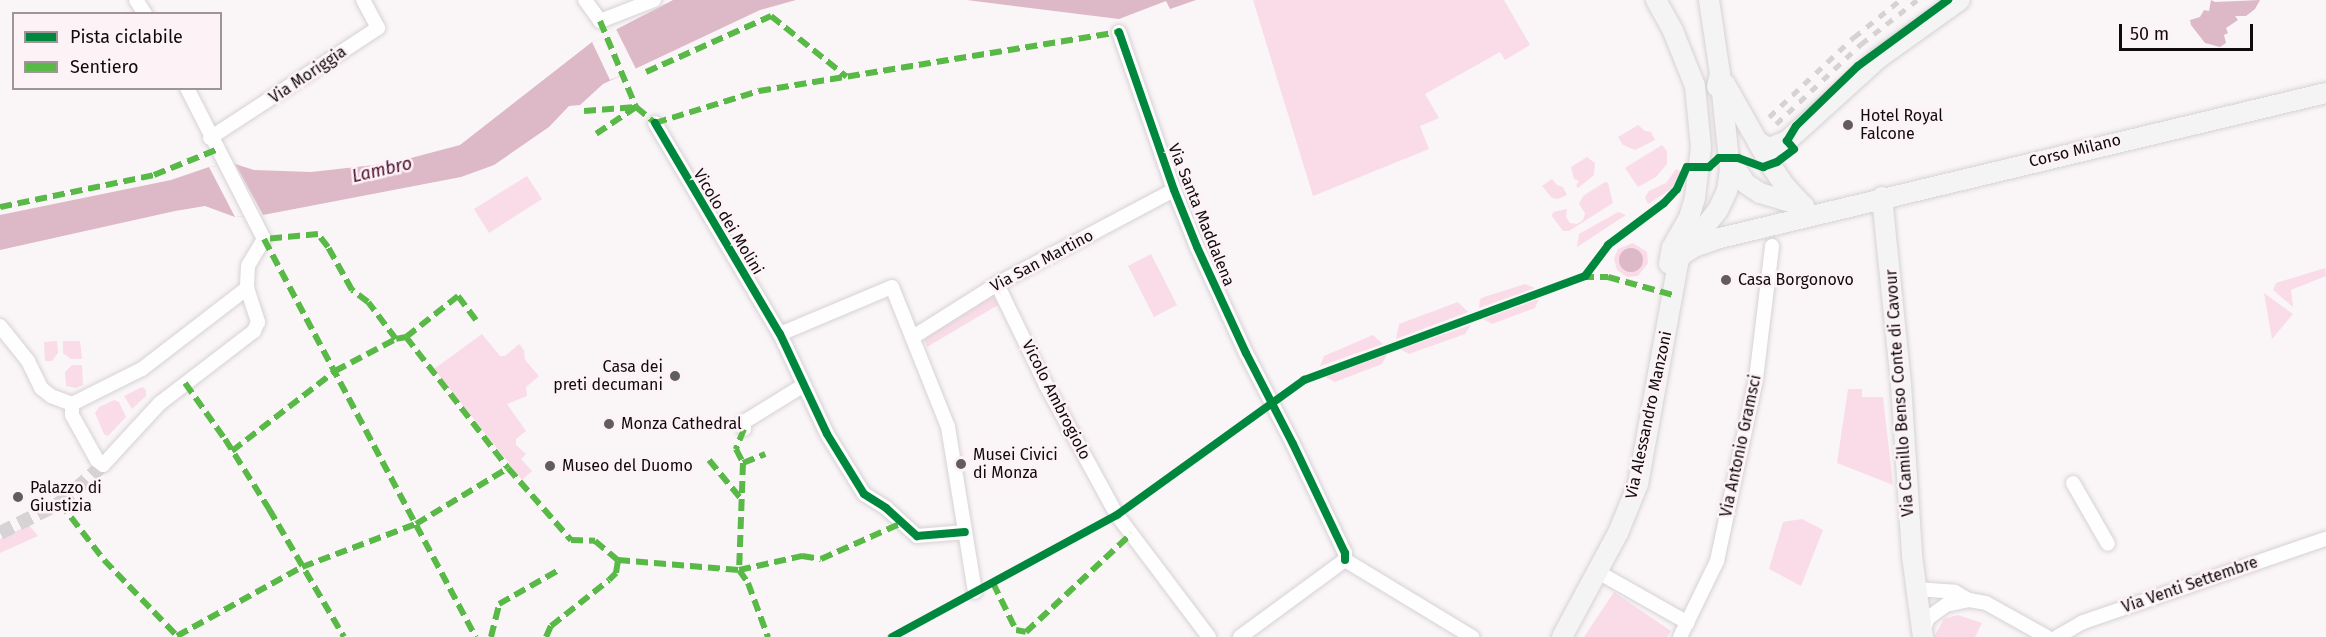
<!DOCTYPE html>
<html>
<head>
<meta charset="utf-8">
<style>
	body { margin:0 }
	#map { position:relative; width:2326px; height:637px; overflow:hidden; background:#faf5f7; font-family:"Fira Sans",sans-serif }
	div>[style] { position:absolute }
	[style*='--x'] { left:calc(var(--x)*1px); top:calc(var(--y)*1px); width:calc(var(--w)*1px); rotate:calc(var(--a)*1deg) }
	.green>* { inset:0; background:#f9dce8 }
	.water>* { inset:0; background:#ddb8c6 }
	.round { border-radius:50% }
	.pier>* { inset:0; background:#faf5f7 }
	.street-tunnel>* { height:14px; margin-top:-7px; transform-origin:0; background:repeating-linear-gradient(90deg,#d7d2d4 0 14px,transparent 0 21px) }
	.roads { filter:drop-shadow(0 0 2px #d6d2d4) drop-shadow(0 0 2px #d6d2d4) }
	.street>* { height:14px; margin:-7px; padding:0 7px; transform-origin:7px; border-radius:7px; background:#fefefe }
	.secondary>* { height:20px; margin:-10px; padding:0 10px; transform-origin:10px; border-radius:10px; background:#f3f4f3 }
	.rail>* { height:4.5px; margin-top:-2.25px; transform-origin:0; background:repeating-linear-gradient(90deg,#d4d2d2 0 8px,transparent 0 16px) }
	.quiet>* { height:6px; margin-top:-3px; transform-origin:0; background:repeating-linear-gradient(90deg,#58b947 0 12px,transparent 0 18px) }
	.cycleway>* { height:8px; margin:-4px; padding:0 4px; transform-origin:4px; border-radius:4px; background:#00873e }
	.dots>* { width:16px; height:16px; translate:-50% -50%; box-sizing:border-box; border:3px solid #fdf2f6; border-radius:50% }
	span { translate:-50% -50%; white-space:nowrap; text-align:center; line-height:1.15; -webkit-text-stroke:5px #fdf2f6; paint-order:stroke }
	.street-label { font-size:16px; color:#0f0a0c }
	.poi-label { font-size:16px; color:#0f0a0c }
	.left { translate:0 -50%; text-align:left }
	.right { translate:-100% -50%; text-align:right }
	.water-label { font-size:18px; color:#4d112f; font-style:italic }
	.legend { position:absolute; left:12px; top:12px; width:210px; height:78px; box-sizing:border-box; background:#fdf2f6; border:2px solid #9e9598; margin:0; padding:8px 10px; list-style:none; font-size:18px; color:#0f0a0c }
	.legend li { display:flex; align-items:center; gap:12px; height:30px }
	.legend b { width:30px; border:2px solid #9e9598 }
	.scale { position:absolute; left:2119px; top:24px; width:134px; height:27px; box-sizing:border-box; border:3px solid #0f0a0c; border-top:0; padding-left:8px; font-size:18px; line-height:21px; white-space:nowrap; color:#0f0a0c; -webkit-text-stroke:4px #fdf2f6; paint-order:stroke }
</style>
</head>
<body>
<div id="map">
	<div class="green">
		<i style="clip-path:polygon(1253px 0,1504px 0,1530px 45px,1505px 60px,1500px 52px,1425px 94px,1439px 118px,1420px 126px,1429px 149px,1313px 196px)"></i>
		<i style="clip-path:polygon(1638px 125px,1645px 131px,1651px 132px,1655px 140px,1635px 150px,1623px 145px,1618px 137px)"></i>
		<i style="clip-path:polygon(1662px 145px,1667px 151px,1667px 164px,1656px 177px,1638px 187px,1625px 168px)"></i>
		<i style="clip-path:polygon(1587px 157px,1595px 163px,1594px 175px,1578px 188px,1576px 186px,1579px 181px,1574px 179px,1571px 167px)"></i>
		<i style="clip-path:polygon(1676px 169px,1683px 173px,1671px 189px,1648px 204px,1645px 197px,1649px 191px,1666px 183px)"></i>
		<i style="clip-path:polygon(527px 176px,542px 199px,489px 233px,474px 209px)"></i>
		<i style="clip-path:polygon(1552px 179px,1557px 185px,1563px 187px,1567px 195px,1558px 199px,1552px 198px,1542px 186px)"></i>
		<i style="clip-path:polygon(1605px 182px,1608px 183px,1613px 203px,1569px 231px,1563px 231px,1552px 216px,1553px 212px,1567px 209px,1566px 217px,1570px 223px,1577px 224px,1583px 220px,1585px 213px,1579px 204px,1583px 196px)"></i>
		<i style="clip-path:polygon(1618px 212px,1626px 215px,1577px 247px,1579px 234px)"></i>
		<i style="clip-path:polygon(evenodd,1633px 243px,1647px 252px,1648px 263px,1638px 276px,1627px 277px,1617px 270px,1614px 259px,1618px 249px,1633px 243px,1629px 248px,1637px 250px,1643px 259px,1643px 263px,1627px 271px,1622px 266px,1629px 248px)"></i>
		<i style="clip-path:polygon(1151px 254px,1177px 305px,1154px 317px,1128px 266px)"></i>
		<i style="clip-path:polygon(2325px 268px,2326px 276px,2291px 290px,2293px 307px,2273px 290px,2276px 283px)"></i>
		<i style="clip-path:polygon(1525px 284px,1535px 288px,1479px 308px,1480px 299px,1484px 297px)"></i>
		<i style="clip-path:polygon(991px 291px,998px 305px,927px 347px,923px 334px)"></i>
		<i style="clip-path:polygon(2264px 293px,2293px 314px,2272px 339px)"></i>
		<i style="clip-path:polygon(1539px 299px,1535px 308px,1492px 324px,1483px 319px)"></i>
		<i style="clip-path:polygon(1458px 302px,1468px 312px,1396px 339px,1399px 324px)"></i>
		<i style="clip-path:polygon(1471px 325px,1465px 334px,1409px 354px,1400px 349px)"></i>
		<i style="clip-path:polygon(482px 334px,500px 356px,505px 356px,519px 344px,524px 350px,525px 360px,539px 376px,526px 387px,527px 396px,507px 404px,526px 431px,516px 439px,516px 445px,526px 454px,521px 459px,532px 471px,522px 480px,434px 369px)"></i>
		<i style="clip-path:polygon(1373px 335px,1383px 344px,1320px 366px,1324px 356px)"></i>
		<i style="clip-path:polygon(57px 341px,58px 353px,52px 361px,45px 361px,44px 342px)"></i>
		<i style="clip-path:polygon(63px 341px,80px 341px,82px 359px,71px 359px,63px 353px)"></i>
		<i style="clip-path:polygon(1387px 354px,1382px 364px,1335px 382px,1325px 377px)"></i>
		<i style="clip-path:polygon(72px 365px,82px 365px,83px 385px,76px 388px,66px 386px,65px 372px)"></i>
		<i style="clip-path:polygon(142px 387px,146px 390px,146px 396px,132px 409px,124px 396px)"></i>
		<i style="clip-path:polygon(1848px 389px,1862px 389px,1862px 397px,1883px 397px,1893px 485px,1837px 463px)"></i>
		<i style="clip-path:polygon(114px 400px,119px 402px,126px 417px,108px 436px,104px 434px,95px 413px,99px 407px)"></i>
		<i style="clip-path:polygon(1802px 519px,1823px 530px,1801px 586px,1769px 569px,1783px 522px)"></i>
		<i style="clip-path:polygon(29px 525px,38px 536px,0 553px,0 539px)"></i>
		<i style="clip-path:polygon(1614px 592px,1671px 631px,1667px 637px,1584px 637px)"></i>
		<i style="clip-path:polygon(1958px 615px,1982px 623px,1975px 637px,1934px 637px,1944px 619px)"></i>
	</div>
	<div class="water">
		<i style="clip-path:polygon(673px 0,796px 0,760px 10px,603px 84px,580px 105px,569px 106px,549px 127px,494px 165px,461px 177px,263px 215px,235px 217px,205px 206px,175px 211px,0 250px,0 215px,171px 180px,209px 167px,235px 164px,254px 170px,311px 172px,392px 163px,460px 145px,592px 42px)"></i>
		<i style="clip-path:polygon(967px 0,1196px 0,1170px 9px,1166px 1px,1119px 19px)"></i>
		<i style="clip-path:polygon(2211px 0,2215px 2px,2260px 0,2255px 9px,2246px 16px,2235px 16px,2238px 20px,2226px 28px,2228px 33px,2224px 35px,2226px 43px,2220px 47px,2205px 43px,2191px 25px,2190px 20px,2200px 17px,2204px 10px,2209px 11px)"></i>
		<i class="round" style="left:1619px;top:248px;width:24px;height:24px"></i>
	</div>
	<div class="pier">
		<i style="clip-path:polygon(616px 29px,636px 69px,610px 80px,592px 42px)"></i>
		<i style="clip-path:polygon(235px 164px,263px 215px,235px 217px,209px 167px)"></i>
	</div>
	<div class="street-tunnel">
		<i style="--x:0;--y:533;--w:67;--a:-26.6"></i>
		<i style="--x:60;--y:503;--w:57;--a:-41.5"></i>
	</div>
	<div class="roads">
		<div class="street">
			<i style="--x:136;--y:0;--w:17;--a:57"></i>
			<i style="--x:585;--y:0;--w:26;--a:54"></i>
			<i style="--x:600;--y:21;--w:58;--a:-21.3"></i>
			<i style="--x:1119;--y:32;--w:167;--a:70.8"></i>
			<i style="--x:1174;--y:190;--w:61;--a:68"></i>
			<i style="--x:1197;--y:247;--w:117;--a:65.2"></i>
			<i style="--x:1246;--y:353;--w:102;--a:62.7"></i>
			<i style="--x:1293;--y:444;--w:121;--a:64.5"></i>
			<i style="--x:1345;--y:553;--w:7;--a:90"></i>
			<i style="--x:187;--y:88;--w:169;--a:63"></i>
			<i style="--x:264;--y:239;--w:31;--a:121"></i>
			<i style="--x:248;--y:266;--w:22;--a:93"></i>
			<i style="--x:655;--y:123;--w:245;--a:59.4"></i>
			<i style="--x:780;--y:334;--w:110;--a:64.8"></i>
			<i style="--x:827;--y:434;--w:70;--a:58.3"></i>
			<i style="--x:864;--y:494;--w:26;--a:32"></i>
			<i style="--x:886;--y:508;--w:42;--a:42.1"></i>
			<i style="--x:917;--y:536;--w:48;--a:-4.8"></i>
			<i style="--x:210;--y:138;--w:201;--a:-33.2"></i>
			<i style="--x:378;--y:28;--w:32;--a:-118"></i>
			<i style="--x:997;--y:284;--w:112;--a:64.1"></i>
			<i style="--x:1046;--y:385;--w:148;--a:61.4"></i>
			<i style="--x:1117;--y:515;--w:153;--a:53"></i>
			<i style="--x:247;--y:288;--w:36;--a:72"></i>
			<i style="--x:258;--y:322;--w:10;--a:114"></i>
			<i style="--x:254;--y:331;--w:118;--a:142.5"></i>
			<i style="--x:160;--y:403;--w:84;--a:132.6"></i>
			<i style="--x:103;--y:465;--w:8;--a:-140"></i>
			<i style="--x:97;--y:460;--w:51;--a:-119.1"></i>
			<i style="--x:72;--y:415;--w:11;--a:-90"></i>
			<i style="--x:72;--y:404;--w:78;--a:-26.6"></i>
			<i style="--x:142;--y:369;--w:133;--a:-37.6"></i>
			<i style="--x:0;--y:326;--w:45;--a:51.3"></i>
			<i style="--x:28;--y:361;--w:30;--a:64"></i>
			<i style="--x:41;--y:388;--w:13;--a:39"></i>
			<i style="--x:51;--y:396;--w:22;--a:21"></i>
			<i style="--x:780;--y:334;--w:121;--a:-22.8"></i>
			<i style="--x:892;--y:287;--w:151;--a:68.2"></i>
			<i style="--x:948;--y:427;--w:167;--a:80.7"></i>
			<i style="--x:913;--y:337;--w:99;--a:-32.2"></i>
			<i style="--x:997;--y:284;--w:200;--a:-28"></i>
			<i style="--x:744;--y:429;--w:7;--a:-90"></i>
			<i style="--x:744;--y:422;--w:70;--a:-31.7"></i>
			<i style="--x:2073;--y:483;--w:70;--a:60.2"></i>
			<i style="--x:1345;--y:560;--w:149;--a:31.2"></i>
			<i style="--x:1598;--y:572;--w:103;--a:29.5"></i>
			<i style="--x:1916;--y:589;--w:39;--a:4"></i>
			<i style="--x:1955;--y:592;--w:16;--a:30"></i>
			<i style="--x:1969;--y:600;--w:17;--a:10"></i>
			<i style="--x:1986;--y:603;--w:70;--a:29.1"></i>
			<i style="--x:1923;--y:631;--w:14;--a:-69"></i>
			<i style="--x:1928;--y:618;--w:22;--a:-36"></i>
			<i style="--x:1946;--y:605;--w:24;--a:-12"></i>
			<i style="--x:1240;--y:637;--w:130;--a:-36.3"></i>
			<i style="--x:1680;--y:637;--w:85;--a:-64"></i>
			<i style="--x:1717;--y:561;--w:186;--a:-77.9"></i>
			<i style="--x:1756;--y:379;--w:134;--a:-83.1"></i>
			<i style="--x:2057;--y:637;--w:30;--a:-30"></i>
			<i style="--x:2083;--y:622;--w:257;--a:-18.9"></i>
		</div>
		<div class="secondary">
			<i style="--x:1656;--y:0;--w:35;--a:61"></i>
			<i style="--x:1673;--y:31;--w:59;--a:68.2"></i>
			<i style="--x:1695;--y:86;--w:61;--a:84.4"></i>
			<i style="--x:1701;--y:147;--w:51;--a:96.7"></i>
			<i style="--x:1695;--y:198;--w:21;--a:107"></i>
			<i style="--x:1689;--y:218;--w:34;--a:120"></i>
			<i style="--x:1672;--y:248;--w:16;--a:101"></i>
			<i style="--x:1709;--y:0;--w:75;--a:81.5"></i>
			<i style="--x:1720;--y:74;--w:13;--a:103"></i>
			<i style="--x:1725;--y:84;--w:92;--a:60.6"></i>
			<i style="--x:1770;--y:164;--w:27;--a:56"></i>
			<i style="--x:1785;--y:186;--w:26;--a:47"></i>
			<i style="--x:1758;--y:142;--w:13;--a:29"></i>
			<i style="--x:1769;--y:148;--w:19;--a:-21"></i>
			<i style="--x:1787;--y:141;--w:125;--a:-42.1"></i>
			<i style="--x:1880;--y:57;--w:98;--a:-35.5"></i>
			<i style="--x:1729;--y:158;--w:30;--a:57"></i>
			<i style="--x:1745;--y:183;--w:18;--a:34"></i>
			<i style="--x:1760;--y:193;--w:46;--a:16.5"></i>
			<i style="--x:1882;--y:197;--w:188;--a:84.2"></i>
			<i style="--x:1901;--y:384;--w:172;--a:86.3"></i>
			<i style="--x:1912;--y:556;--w:82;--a:82.3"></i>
			<i style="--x:1682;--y:255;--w:14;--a:-34"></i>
			<i style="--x:1694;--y:247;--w:28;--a:-19"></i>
			<i style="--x:1720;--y:238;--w:623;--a:-13.46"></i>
			<i style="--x:1562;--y:637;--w:118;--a:-61.7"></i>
			<i style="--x:1618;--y:533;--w:53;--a:-67.8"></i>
			<i style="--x:1638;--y:484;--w:229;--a:-79.7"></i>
			<i style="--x:1679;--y:259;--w:63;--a:-51.5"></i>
			<i style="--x:1718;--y:210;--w:21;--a:-65"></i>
			<i style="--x:1727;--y:191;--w:21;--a:-82"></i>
			<i style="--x:1730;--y:170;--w:97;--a:-95.9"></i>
		</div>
	</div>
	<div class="rail">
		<i style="--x:1769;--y:117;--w:117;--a:-43.3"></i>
		<i style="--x:1854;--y:37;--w:59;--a:-38.8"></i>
		<i style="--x:1776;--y:124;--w:117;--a:-43.3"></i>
		<i style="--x:1861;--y:44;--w:71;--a:-38.2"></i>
	</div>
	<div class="quiet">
		<i style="--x:600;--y:21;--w:93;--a:67.3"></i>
		<i style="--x:636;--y:107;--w:25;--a:40"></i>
		<i style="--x:655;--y:123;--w:109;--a:-17.1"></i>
		<i style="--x:759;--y:91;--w:365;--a:-9.3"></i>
		<i style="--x:646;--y:72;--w:137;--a:-24.1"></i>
		<i style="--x:771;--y:16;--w:97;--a:38.8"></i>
		<i style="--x:584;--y:111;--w:52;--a:-4.4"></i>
		<i style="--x:636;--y:107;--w:48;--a:146"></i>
		<i style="--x:0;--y:207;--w:157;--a:-11.7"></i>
		<i style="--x:154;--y:175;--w:67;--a:-22"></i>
		<i style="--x:1582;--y:277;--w:26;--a:0"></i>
		<i style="--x:1608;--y:277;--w:67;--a:15.5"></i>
		<i style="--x:476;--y:320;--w:30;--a:-127"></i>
		<i style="--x:458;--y:296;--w:66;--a:141.7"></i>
		<i style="--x:406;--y:337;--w:10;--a:169"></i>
		<i style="--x:396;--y:339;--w:46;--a:-127.1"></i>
		<i style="--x:368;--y:302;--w:20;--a:-143"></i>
		<i style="--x:352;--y:290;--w:49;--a:-119.2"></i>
		<i style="--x:328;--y:247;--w:16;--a:-128"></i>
		<i style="--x:318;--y:234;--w:54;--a:174.7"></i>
		<i style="--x:264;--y:239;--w:451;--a:62"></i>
		<i style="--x:406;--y:337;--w:166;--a:52.1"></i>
		<i style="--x:508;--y:468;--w:96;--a:48.8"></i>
		<i style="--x:571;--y:540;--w:24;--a:2"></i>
		<i style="--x:595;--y:541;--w:30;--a:40"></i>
		<i style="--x:618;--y:560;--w:121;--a:4.7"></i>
		<i style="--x:739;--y:570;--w:65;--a:-12.5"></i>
		<i style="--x:802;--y:556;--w:19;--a:9"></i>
		<i style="--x:821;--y:559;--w:89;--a:-24"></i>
		<i style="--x:185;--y:383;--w:69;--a:54.5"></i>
		<i style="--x:225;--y:439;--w:83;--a:57.8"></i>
		<i style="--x:269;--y:509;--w:148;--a:59.6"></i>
		<i style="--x:744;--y:429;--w:22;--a:112"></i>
		<i style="--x:736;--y:449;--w:16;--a:63"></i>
		<i style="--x:743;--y:463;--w:107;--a:92.1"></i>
		<i style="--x:739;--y:570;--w:16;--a:55"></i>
		<i style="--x:748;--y:583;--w:58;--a:69.7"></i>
		<i style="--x:232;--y:451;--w:130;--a:-37.8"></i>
		<i style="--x:335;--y:371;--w:69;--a:-27.7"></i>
		<i style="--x:709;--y:460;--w:52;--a:50.5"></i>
		<i style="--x:743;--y:463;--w:24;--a:-22"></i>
		<i style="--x:60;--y:503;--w:72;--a:52.3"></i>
		<i style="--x:104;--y:560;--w:107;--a:46.1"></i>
		<i style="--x:993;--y:583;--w:52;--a:63.9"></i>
		<i style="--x:1016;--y:630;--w:10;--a:11"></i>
		<i style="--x:1026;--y:632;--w:144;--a:-43"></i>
		<i style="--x:177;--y:636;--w:143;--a:-28.9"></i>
		<i style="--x:302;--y:567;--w:122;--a:-20.7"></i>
		<i style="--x:416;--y:524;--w:108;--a:-31.3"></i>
		<i style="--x:491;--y:637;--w:34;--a:-76"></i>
		<i style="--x:499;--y:604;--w:67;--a:-29.6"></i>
		<i style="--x:546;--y:637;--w:12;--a:-66"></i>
		<i style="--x:551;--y:626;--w:74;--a:-38.4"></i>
		<i style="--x:609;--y:580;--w:10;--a:-45"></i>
		<i style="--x:616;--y:573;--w:13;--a:-81"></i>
	</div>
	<div class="cycleway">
		<i style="--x:1119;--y:32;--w:167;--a:70.8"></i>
		<i style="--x:1174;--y:190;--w:61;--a:68"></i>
		<i style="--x:1197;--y:247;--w:117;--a:65.2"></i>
		<i style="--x:1246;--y:353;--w:102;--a:62.7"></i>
		<i style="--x:1293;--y:444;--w:121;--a:64.5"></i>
		<i style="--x:1345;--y:553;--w:7;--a:90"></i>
		<i style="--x:655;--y:123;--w:245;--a:59.4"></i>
		<i style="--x:780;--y:334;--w:110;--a:64.8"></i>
		<i style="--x:827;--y:434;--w:70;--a:58.3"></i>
		<i style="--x:864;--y:494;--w:26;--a:32"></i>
		<i style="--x:886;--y:508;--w:42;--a:42.1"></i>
		<i style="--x:917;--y:536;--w:48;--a:-4.8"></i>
		<i style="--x:892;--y:637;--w:256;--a:-28.5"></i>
		<i style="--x:1117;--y:515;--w:231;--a:-35.8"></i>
		<i style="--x:1304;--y:380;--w:300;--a:-20.3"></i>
		<i style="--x:1585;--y:276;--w:39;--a:-53"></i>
		<i style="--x:1608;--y:245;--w:70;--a:-36.9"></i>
		<i style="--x:1664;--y:203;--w:19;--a:-47"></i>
		<i style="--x:1677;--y:189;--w:24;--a:-66"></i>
		<i style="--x:1687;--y:167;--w:22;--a:0"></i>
		<i style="--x:1709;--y:167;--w:13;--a:-42"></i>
		<i style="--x:1719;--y:158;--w:19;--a:0"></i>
		<i style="--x:1738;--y:158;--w:27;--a:20"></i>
		<i style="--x:1763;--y:167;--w:15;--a:-20"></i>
		<i style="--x:1777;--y:162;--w:21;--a:-37"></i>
		<i style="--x:1794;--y:149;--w:11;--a:-131"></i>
		<i style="--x:1787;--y:141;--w:17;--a:-59"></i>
		<i style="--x:1796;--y:126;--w:86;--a:-44.1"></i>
		<i style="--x:1858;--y:66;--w:112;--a:-36.3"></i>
	</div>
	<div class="dots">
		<i style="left:1848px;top:125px;background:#615c5e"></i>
		<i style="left:1726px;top:280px;background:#615c5e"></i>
		<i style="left:675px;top:376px;background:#615c5e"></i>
		<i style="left:609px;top:424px;background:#615c5e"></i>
		<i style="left:961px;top:464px;background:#615c5e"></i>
		<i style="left:550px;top:466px;background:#615c5e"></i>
		<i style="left:18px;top:497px;background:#615c5e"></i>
	</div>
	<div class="street-label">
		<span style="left:308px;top:75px;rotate:-34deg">Via Moriggia</span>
		<span style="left:2075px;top:151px;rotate:-14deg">Corso Milano</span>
		<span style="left:1201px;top:215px;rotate:68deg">Via Santa Maddalena</span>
		<span style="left:728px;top:222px;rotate:59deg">Vicolo dei Molini</span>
		<span style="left:1042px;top:261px;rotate:-28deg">Via San Martino</span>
		<span style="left:1900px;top:393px;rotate:-94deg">Via Camillo Benso Conte di Cavour</span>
		<span style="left:1056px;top:400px;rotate:63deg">Vicolo Ambrogiolo</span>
		<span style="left:1649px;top:415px;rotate:-78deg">Via Alessandro Manzoni</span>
		<span style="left:1741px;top:446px;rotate:-78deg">Via Antonio Gramsci</span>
		<span style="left:2190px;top:585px;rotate:-19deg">Via Venti Settembre</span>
	</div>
	<div class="poi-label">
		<span class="left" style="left:1860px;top:125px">Hotel Royal<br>Falcone</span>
		<span class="left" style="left:1738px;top:280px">Casa Borgonovo</span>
		<span class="right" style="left:663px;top:376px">Casa dei<br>preti decumani</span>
		<span class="left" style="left:621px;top:424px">Monza Cathedral</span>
		<span class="left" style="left:973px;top:464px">Musei Civici<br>di Monza</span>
		<span class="left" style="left:562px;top:466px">Museo del Duomo</span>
		<span class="left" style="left:30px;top:497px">Palazzo di<br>Giustizia</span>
	</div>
	<div class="water-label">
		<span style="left:382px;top:170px;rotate:-13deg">Lambro</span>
	</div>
	<ul class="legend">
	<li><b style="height:8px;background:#00873e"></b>Pista ciclabile</li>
	<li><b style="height:8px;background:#58b947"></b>Sentiero</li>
	</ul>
	<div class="scale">50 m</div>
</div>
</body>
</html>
